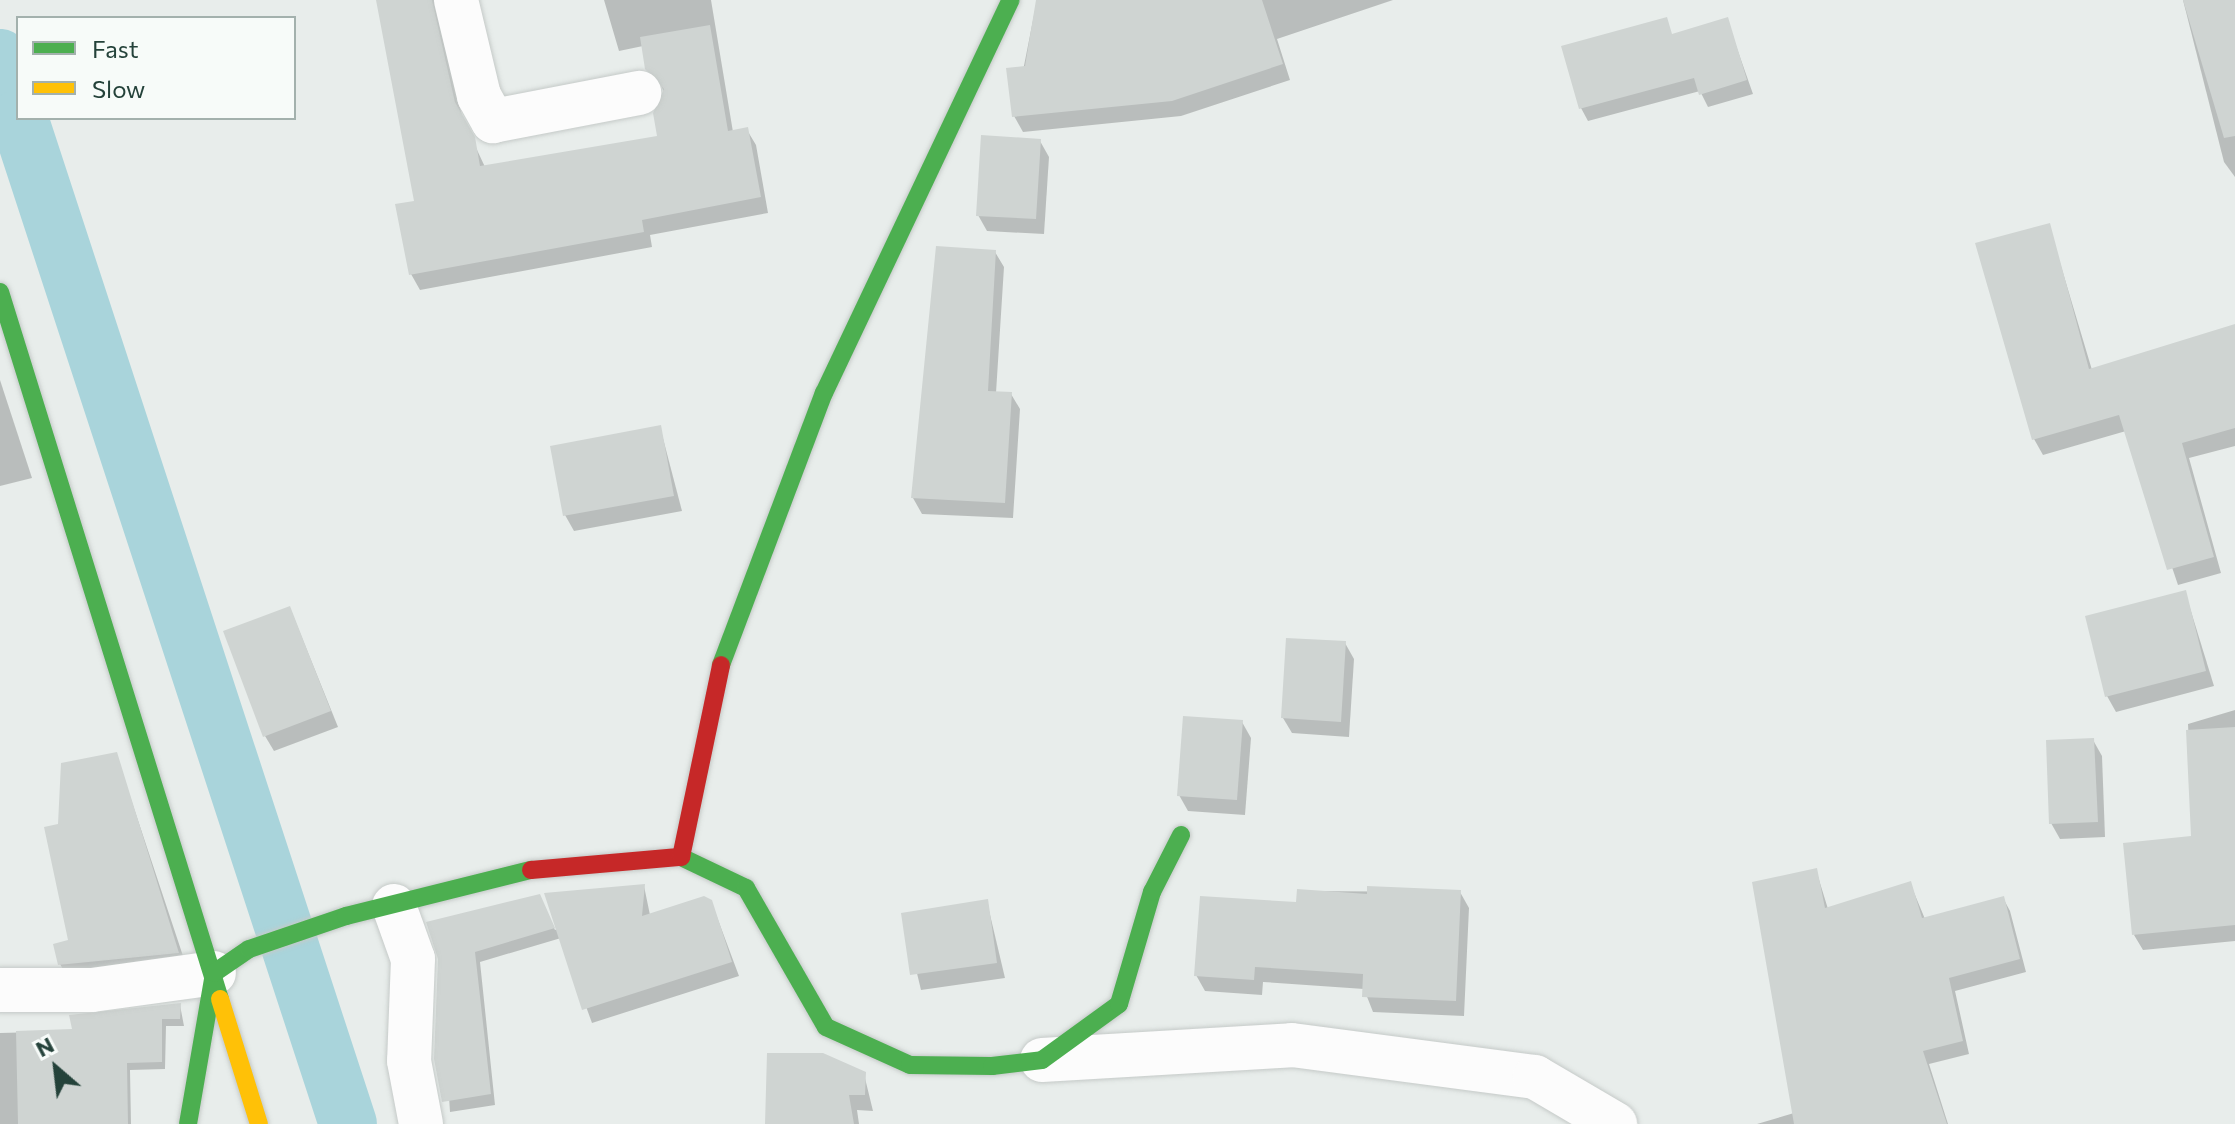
<!DOCTYPE html>
<html>
<head>
<meta charset="utf-8">
<style>
	body { margin:0 }
	#map { position:relative; width:2235px; height:1124px; overflow:hidden; background:#e8edeb; font-family:Commissioner,sans-serif }
	div>[style] { position:absolute }
	[style*='--x'] { left:calc(var(--x)*1px); top:calc(var(--y)*1px); width:calc(var(--w)*1px); rotate:calc(var(--a)*1deg) }
	.shadow>* { inset:0; background:#0003 }
	.canal>* { height:58px; margin:-29px; padding:0 29px; transform-origin:29px; border-radius:29px; background:#a9d4db }
	.building>* { inset:0; background:#cfd4d2 }
	.roads { filter:drop-shadow(0 0 2px #c5cac8) drop-shadow(0 0 2px #c5cac8) }
	.street>* { height:44px; margin:-22px; padding:0 22px; transform-origin:22px; border-radius:22px; background:#fcfcfc }
	.fast>* { height:18px; margin:-9px; padding:0 9px; transform-origin:9px; border-radius:9px; background:#4caf50 }
	.slow>* { height:18px; margin:-9px; padding:0 9px; transform-origin:9px; border-radius:9px; background:#ffc107 }
	.jam>* { height:18px; margin:-9px; padding:0 9px; transform-origin:9px; border-radius:9px; background:#c62828 }
	span { translate:-50% -50%; white-space:nowrap; text-align:center; line-height:1.15; -webkit-text-stroke:7px #f7fbf9; paint-order:stroke }
	.legend { position:absolute; left:16px; top:16px; width:280px; height:104px; box-sizing:border-box; background:#f7fbf9; border:2px solid #a3b1ad; margin:0; padding:10px 14px; list-style:none; font-size:24px; color:#24423a }
	.legend li { display:flex; align-items:center; gap:16px; height:40px }
	.legend b { width:40px; border:2px solid #a3b1ad }
	.north { position:absolute; left:16px; top:1028px; width:80px; height:80px; -webkit-text-stroke:6px #f7fbf9; paint-order:stroke; rotate:332deg; font-size:22px; font-weight:700; line-height:32px; text-align:center; color:#24423a }
	.north::after { content:''; display:block; margin:auto; width:28px; height:36px; background:#24423a; clip-path:polygon(50% 0,100% 100%,50% 72%,0 100%) }
</style>
</head>
<body>
<div id="map">
	<div class="shadow">
		<i style="clip-path:polygon(378px 0,448px 0,439px 23px,463px 120px,485px 167px,659px 138px,664px 92px,643px 46px,619px 51px,604px 0,711px 0,733px 132px,747px 130px,756px 145px,768px 213px,650px 235px,652px 247px,420px 290px,411px 274px,416px 203px)"></i>
		<i style="clip-path:polygon(1037px 0,1393px 0,1277px 39px,1290px 80px,1181px 116px,1023px 132px,1014px 116px)"></i>
		<i style="clip-path:polygon(2183px 0,2235px 0,2235px 177px,2224px 162px)"></i>
		<i style="clip-path:polygon(1727px 20px,1753px 94px,1708px 107px,1700px 91px,1588px 121px,1581px 108px)"></i>
		<i style="clip-path:polygon(1040px 141px,1049px 157px,1044px 234px,987px 231px,978px 215px)"></i>
		<i style="clip-path:polygon(2049px 226px,2092px 370px,2235px 327px,2235px 446px,2189px 458px,2221px 573px,2178px 585px,2126px 431px,2043px 455px,2034px 439px,1978px 244px)"></i>
		<i style="clip-path:polygon(995px 252px,1004px 267px,996px 393px,1011px 394px,1020px 409px,1013px 518px,922px 514px,913px 498px)"></i>
		<i style="clip-path:polygon(0 380px,32px 478px,0 486px)"></i>
		<i style="clip-path:polygon(660px 427px,682px 511px,574px 531px,565px 515px)"></i>
		<i style="clip-path:polygon(2185px 592px,2214px 686px,2116px 712px,2107px 696px)"></i>
		<i style="clip-path:polygon(290px 608px,338px 727px,274px 751px,265px 736px)"></i>
		<i style="clip-path:polygon(1345px 643px,1354px 659px,1349px 737px,1292px 733px,1283px 718px)"></i>
		<i style="clip-path:polygon(2235px 710px,2235px 941px,2143px 950px,2134px 935px,2193px 838px,2188px 724px)"></i>
		<i style="clip-path:polygon(1242px 722px,1251px 738px,1245px 815px,1188px 811px,1179px 795px)"></i>
		<i style="clip-path:polygon(2093px 740px,2102px 756px,2105px 837px,2060px 839px,2051px 823px)"></i>
		<i style="clip-path:polygon(116px 754px,187px 968px,69px 980px,60px 964px,71px 941px,60px 825px)"></i>
		<i style="clip-path:polygon(1816px 870px,1828px 909px,1910px 883px,1925px 919px,2003px 898px,2010px 911px,2026px 972px,1955px 991px,1969px 1054px,1929px 1064px,1948px 1124px,1757px 1124px,1794px 1113px)"></i>
		<i style="clip-path:polygon(644px 886px,650px 915px,711px 901px,739px 976px,592px 1023px,561px 938px,480px 962px,495px 1105px,450px 1112px,440px 959px,545px 907px,555px 930px)"></i>
		<i style="clip-path:polygon(1299px 891px,1460px 892px,1469px 908px,1464px 1016px,1373px 1012px,1364px 989px,1263px 982px,1262px 995px,1205px 991px,1196px 975px,1298px 904px)"></i>
		<i style="clip-path:polygon(987px 902px,1005px 978px,921px 990px,903px 915px)"></i>
		<i style="clip-path:polygon(180px 1005px,184px 1026px,166px 1026px,165px 1069px,130px 1070px,131px 1124px,0 1124px,0 1033px,75px 1031px)"></i>
		<i style="clip-path:polygon(864px 1074px,873px 1111px,857px 1110px,859px 1124px,767px 1124px)"></i>
	</div>
	<div class="canal">
		<i style="--x:0;--y:58;--w:60;--a:72.5"></i>
		<i style="--x:19;--y:118;--w:1058;--a:71.89"></i>
	</div>
	<div class="building">
		<i style="clip-path:polygon(376px 0,432px 0,455px 102px,475px 137px,480px 166px,657px 136px,653px 113px,664px 89px,645px 69px,640px 37px,710px 25px,728px 131px,748px 127px,761px 197px,642px 220px,644px 232px,409px 275px,395px 204px,414px 201px)"></i>
		<i style="clip-path:polygon(1036px 0,1262px 0,1283px 64px,1172px 101px,1012px 117px,1006px 68px,1025px 66px)"></i>
		<i style="clip-path:polygon(2183px 0,2235px 0,2235px 136px,2224px 138px)"></i>
		<i style="clip-path:polygon(1667px 17px,1672px 34px,1728px 17px,1747px 80px,1699px 95px,1694px 78px,1579px 109px,1561px 46px)"></i>
		<i style="clip-path:polygon(981px 135px,1041px 139px,1036px 219px,976px 216px)"></i>
		<i style="clip-path:polygon(2050px 223px,2089px 369px,2235px 324px,2235px 428px,2182px 443px,2214px 557px,2167px 570px,2119px 415px,2032px 440px,1975px 243px)"></i>
		<i style="clip-path:polygon(936px 246px,996px 250px,988px 391px,1012px 392px,1005px 503px,911px 498px)"></i>
		<i style="clip-path:polygon(661px 425px,674px 496px,563px 516px,550px 446px)"></i>
		<i style="clip-path:polygon(2186px 590px,2206px 671px,2105px 697px,2085px 616px)"></i>
		<i style="clip-path:polygon(290px 606px,331px 711px,263px 737px,223px 631px)"></i>
		<i style="clip-path:polygon(1286px 638px,1346px 641px,1341px 722px,1281px 718px)"></i>
		<i style="clip-path:polygon(1183px 716px,1243px 720px,1237px 800px,1177px 796px)"></i>
		<i style="clip-path:polygon(2235px 727px,2235px 925px,2132px 935px,2123px 843px,2191px 836px,2186px 730px)"></i>
		<i style="clip-path:polygon(2094px 738px,2098px 822px,2049px 824px,2046px 740px)"></i>
		<i style="clip-path:polygon(117px 752px,179px 953px,58px 965px,53px 944px,68px 940px,44px 827px,58px 824px,61px 763px)"></i>
		<i style="clip-path:polygon(1817px 868px,1825px 908px,1911px 881px,1922px 918px,2004px 896px,2020px 959px,1949px 978px,1963px 1041px,1923px 1051px,1947px 1124px,1794px 1124px,1752px 882px)"></i>
		<i style="clip-path:polygon(645px 884px,642px 916px,704px 896px,712px 900px,732px 962px,582px 1010px,544px 893px)"></i>
		<i style="clip-path:polygon(1367px 886px,1461px 890px,1456px 1001px,1362px 997px,1363px 974px,1255px 967px,1254px 980px,1194px 976px,1200px 896px,1296px 902px,1297px 889px,1367px 894px)"></i>
		<i style="clip-path:polygon(540px 894px,555px 928px,475px 952px,491px 1094px,442px 1102px,434px 1059px,438px 959px,426px 922px)"></i>
		<i style="clip-path:polygon(988px 899px,997px 963px,910px 975px,901px 913px)"></i>
		<i style="clip-path:polygon(181px 1003px,180px 1019px,162px 1019px,162px 1062px,127px 1063px,128px 1124px,18px 1124px,16px 1031px,72px 1029px,69px 1015px)"></i>
		<i style="clip-path:polygon(767px 1053px,823px 1053px,866px 1072px,865px 1095px,849px 1095px,854px 1124px,765px 1124px)"></i>
	</div>
	<div class="roads">
		<div class="street">
			<i style="--x:456;--y:0;--w:99;--a:76.5"></i>
			<i style="--x:479;--y:96;--w:29;--a:61"></i>
			<i style="--x:493;--y:121;--w:149;--a:-10.9"></i>
			<i style="--x:394;--y:906;--w:56;--a:70.3"></i>
			<i style="--x:413;--y:959;--w:102;--a:92.2"></i>
			<i style="--x:409;--y:1061;--w:64;--a:79.2"></i>
			<i style="--x:0;--y:990;--w:92;--a:0"></i>
			<i style="--x:92;--y:990;--w:123;--a:-7.9"></i>
			<i style="--x:1042;--y:1060;--w:250;--a:-3.4"></i>
			<i style="--x:1292;--y:1045;--w:245;--a:7.5"></i>
			<i style="--x:1535;--y:1077;--w:93;--a:30.4"></i>
		</div>
		<div class="fast">
			<i style="--x:0;--y:292;--w:740;--a:72.72"></i>
			<i style="--x:721;--y:665;--w:291;--a:-69.3"></i>
			<i style="--x:824;--y:393;--w:435;--a:-64.6"></i>
			<i style="--x:681;--y:857;--w:72;--a:25.5"></i>
			<i style="--x:746;--y:888;--w:160;--a:60.1"></i>
			<i style="--x:826;--y:1027;--w:92;--a:24.3"></i>
			<i style="--x:910;--y:1065;--w:82;--a:0.7"></i>
			<i style="--x:992;--y:1066;--w:50;--a:-6.8"></i>
			<i style="--x:1042;--y:1060;--w:95;--a:-36"></i>
			<i style="--x:1119;--y:1004;--w:117;--a:-73.6"></i>
			<i style="--x:1152;--y:892;--w:64;--a:-63"></i>
			<i style="--x:188;--y:1124;--w:153;--a:-80.2"></i>
			<i style="--x:214;--y:973;--w:42;--a:-34.4"></i>
			<i style="--x:249;--y:949;--w:102;--a:-18.8"></i>
			<i style="--x:346;--y:916;--w:191;--a:-14"></i>
		</div>
		<div class="slow">
			<i style="--x:220;--y:999;--w:131;--a:72.7"></i>
		</div>
		<div class="jam">
			<i style="--x:531;--y:870;--w:151;--a:-5"></i>
			<i style="--x:681;--y:857;--w:196;--a:-78.2"></i>
		</div>
	</div>
	<ul class="legend">
	<li><b style="height:10px;background:#4caf50"></b>Fast</li>
	<li><b style="height:10px;background:#ffc107"></b>Slow</li>
	</ul>
	<div class="north">N</div>
</div>
</body>
</html>
